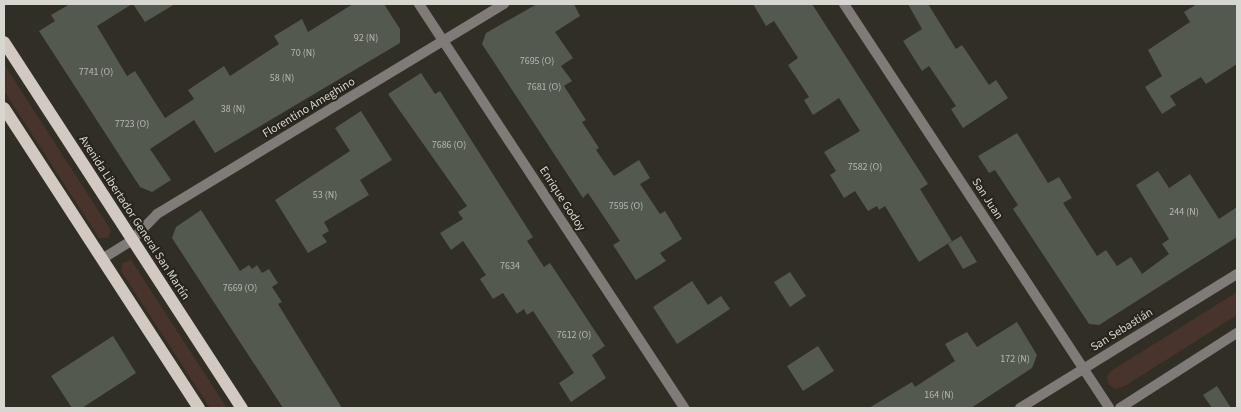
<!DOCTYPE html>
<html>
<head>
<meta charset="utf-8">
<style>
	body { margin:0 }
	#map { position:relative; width:1241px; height:412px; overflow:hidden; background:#302e25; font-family:"Source Sans 3",sans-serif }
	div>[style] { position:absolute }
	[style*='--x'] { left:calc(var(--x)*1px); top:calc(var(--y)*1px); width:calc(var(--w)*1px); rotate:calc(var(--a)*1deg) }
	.green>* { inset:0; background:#49332d }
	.building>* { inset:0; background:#54594f }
	.street>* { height:10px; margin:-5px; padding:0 5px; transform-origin:5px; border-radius:5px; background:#807b78 }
	.primary>* { height:12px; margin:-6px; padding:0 6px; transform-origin:6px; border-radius:6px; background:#d1c9c2 }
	span { translate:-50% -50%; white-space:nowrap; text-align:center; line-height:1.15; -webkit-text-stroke:4px #27241b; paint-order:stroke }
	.number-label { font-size:10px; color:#b6b7b0 }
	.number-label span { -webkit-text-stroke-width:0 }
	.street-label { font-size:12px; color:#d7d6d0 }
	.frame { position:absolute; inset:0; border:5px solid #d7d6d0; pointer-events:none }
</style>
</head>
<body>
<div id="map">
	<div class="green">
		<i style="clip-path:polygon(4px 64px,111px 230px,108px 238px,99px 238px,4px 91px)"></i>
		<i style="clip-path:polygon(131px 260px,133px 263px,227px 408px,210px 408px,121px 271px,122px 263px)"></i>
		<i style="clip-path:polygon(1237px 292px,1237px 315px,1125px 386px,1115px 389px,1108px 384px,1107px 376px,1111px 371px)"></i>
	</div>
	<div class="building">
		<i style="clip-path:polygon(70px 4px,132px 4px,97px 26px,127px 76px,135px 71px,165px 118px,194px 99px,188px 90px,224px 66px,230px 76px,279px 44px,274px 36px,302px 19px,308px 32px,353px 4px,384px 4px,400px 29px,400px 43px,215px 153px,194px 120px,150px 149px,171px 180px,152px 192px,140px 187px,39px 31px,55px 21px,51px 15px)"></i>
		<i style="clip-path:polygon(133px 4px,175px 4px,145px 22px)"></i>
		<i style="clip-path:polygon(537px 4px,574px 4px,580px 16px,555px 32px,573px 58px,561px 66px,572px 81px,564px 86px,586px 120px,582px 122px,599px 148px,596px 150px,614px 176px,639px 160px,650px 178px,640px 184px,660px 214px,665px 211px,682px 239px,660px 253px,666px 261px,636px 280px,613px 245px,620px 241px,588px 193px,583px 198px,482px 44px,486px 33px)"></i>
		<i style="clip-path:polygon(753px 4px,812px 4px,928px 184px,920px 189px,952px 241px,919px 262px,885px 206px,879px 210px,877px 206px,868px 211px,855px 191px,844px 198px,830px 175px,836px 171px,824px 152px,860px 131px,839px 98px,813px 115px,804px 100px,809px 97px,788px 65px,798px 58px,774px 21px,766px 26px)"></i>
		<i style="clip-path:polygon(908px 4px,928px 4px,956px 49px,962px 45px,989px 85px,996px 80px,1008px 98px,963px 128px,951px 109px,956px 106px,929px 66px,922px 71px,903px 41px,922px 29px)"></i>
		<i style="clip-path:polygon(1197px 4px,1237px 4px,1237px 64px,1206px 84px,1201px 77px,1170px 96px,1176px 105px,1162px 114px,1145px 87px,1162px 76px,1148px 50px,1190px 22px,1184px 12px)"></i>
		<i style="clip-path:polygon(421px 73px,435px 94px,440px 91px,533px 237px,527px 241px,544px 267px,550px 263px,605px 346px,592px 355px,606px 378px,571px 402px,559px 383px,574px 373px,533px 311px,527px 315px,524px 309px,517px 314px,503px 293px,493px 299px,480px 279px,486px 275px,463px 241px,451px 250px,440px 233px,463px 219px,458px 212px,467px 206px,388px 94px)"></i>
		<i style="clip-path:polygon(361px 111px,392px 160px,360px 180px,369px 195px,324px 222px,329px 231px,322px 235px,327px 242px,308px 253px,275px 200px,350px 151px,335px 128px)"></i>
		<i style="clip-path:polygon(1017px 133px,1048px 183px,1059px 177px,1072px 198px,1063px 203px,1097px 256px,1106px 250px,1117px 266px,1131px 257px,1142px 274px,1169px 254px,1162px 244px,1169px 239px,1136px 185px,1158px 171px,1169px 188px,1190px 174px,1219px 219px,1237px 207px,1237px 237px,1099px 325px,1089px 324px,1013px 209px,1018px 205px,995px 170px,989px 173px,978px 156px)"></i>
		<i style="clip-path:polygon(201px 210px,240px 271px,249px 265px,252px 269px,257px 265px,262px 273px,269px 269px,278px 283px,272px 287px,282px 302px,278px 304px,342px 408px,283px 408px,172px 238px,176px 227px)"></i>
		<i style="clip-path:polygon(961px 236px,977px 262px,963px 269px,948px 244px)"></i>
		<i style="clip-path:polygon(790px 272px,806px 296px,790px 307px,774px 282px)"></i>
		<i style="clip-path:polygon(692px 281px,708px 305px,721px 296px,730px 309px,677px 344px,653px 307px)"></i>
		<i style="clip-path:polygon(1017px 322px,1037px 355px,1032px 368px,971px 408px,869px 408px,912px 382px,915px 387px,955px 361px,945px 344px,967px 332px,977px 347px)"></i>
		<i style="clip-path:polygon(113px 336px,136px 373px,82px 408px,72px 408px,51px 376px)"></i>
		<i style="clip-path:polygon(818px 346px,834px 371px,803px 391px,787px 366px)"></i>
		<i style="clip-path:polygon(1217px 386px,1231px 408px,1212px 408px,1203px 395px)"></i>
	</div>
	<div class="street">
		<i style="--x:419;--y:4;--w:483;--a:56.7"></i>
		<i style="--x:844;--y:4;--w:483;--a:56.7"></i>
		<i style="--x:102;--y:259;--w:36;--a:-32"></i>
		<i style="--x:132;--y:240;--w:36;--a:-46"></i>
		<i style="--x:157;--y:214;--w:406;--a:-31.2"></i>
		<i style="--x:1020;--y:408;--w:255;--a:-31.7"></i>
		<i style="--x:1120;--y:408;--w:139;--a:-32.7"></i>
	</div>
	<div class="primary">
		<i style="--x:4;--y:42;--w:437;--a:57"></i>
		<i style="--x:4;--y:108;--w:358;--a:57"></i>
	</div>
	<div class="number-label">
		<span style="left:366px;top:39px">92 (N)</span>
		<span style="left:303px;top:54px">70 (N)</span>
		<span style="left:537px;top:62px">7695 (O)</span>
		<span style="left:96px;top:73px">7741 (O)</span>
		<span style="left:282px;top:79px">58 (N)</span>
		<span style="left:544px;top:88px">7681 (O)</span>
		<span style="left:233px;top:110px">38 (N)</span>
		<span style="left:132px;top:125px">7723 (O)</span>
		<span style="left:449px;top:146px">7686 (O)</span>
		<span style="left:865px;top:168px">7582 (O)</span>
		<span style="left:325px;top:196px">53 (N)</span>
		<span style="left:626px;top:207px">7595 (O)</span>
		<span style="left:1184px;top:213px">244 (N)</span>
		<span style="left:510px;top:267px">7634</span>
		<span style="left:240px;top:289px">7669 (O)</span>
		<span style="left:574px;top:336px">7612 (O)</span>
		<span style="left:1015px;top:360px">172 (N)</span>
		<span style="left:939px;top:396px">164 (N)</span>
	</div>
	<div class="street-label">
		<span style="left:309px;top:108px;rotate:-31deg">Florentino Ameghino</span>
		<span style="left:562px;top:199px;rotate:57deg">Enrique Godoy</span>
		<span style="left:987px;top:199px;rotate:57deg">San Juan</span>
		<span style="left:134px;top:218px;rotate:57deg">Avenida Libertador General San Martín</span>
		<span style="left:1122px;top:330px;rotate:-32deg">San Sebastián</span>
	</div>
	<div class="frame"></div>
</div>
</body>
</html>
